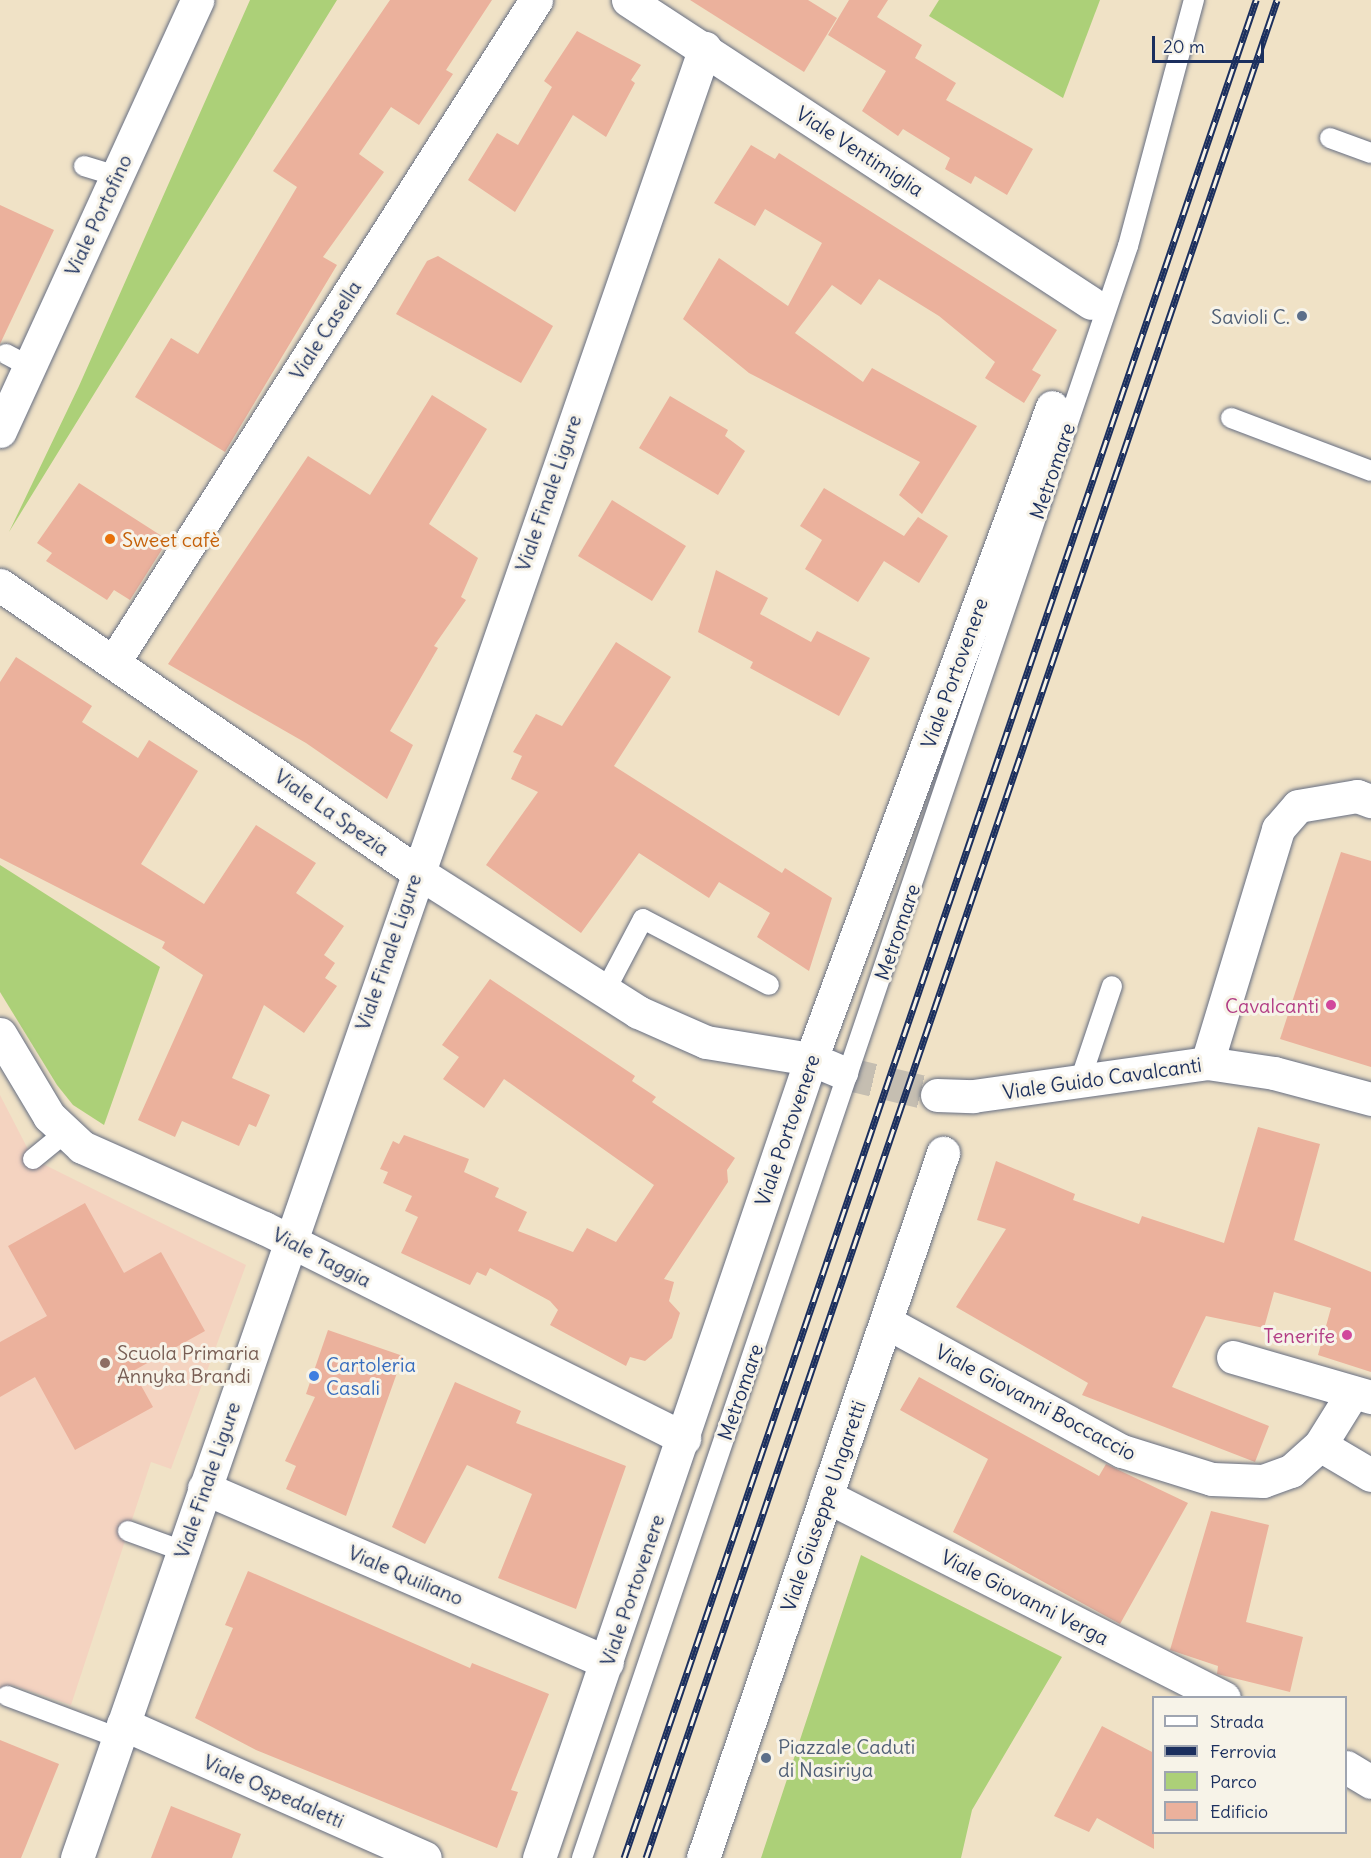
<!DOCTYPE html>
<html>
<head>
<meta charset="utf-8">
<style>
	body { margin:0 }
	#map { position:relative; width:1371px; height:1858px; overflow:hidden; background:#f0e2c6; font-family:Delius,sans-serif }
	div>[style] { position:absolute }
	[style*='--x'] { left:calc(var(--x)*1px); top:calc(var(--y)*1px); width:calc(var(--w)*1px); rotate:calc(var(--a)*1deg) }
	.built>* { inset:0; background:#f4d3c0 }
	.green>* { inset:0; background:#acd078 }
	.building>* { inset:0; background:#ebb19c }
	.minor-tunnel>* { height:33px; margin-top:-16.5px; transform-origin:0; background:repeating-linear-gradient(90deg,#c5beb1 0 33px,transparent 0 49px) }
	.roads { filter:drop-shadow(0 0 2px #666e82) drop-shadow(0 0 2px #666e82) }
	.service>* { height:20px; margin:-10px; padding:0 10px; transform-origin:10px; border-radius:10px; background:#fff }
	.minor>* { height:33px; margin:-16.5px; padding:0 16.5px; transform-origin:16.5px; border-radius:16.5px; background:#fff }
	.tertiary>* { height:33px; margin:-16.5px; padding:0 16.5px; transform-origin:16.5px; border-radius:16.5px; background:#fff }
	.rail>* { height:7px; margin-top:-3.5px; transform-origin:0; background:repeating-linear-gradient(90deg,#f7f3e8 0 14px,#1b2f5e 0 28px); box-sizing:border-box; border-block:2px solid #1b2f5e }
	.dots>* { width:16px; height:16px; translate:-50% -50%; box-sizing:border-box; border:3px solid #f7f3e8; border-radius:50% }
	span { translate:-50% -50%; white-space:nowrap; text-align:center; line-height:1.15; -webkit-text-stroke:6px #f7f3e8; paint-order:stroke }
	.street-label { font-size:20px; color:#1b2f5e }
	.service-label { font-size:20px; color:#4e5e75 }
	.right { translate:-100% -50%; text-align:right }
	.left { translate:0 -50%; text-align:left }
	.food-label { font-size:20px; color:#c56008 }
	.hotel-label { font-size:20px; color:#b23c85 }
	.education-label { font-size:20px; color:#785e54 }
	.shop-label { font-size:20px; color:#366cbe }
	.legend { position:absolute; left:1152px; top:1696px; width:195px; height:138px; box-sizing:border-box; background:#f7f3e8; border:2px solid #9fa5b1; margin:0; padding:8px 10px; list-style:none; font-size:18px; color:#1b2f5e }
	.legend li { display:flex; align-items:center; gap:12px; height:30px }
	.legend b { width:30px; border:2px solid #9fa5b1 }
	.scale { position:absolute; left:1152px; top:36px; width:112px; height:27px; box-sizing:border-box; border:3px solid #1b2f5e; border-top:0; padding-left:8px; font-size:18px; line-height:21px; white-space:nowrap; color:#1b2f5e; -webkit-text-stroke:4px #f7f3e8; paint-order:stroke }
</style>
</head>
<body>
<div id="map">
	<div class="built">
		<i style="clip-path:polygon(0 1095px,33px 1159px,246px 1265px,171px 1469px,151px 1462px,71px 1705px,12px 1685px,0 1689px)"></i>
	</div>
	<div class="green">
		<i style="clip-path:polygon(250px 0,337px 0,9px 532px,79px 386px)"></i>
		<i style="clip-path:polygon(939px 0,1100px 0,1063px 98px,929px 16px)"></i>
		<i style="clip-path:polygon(0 865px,160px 967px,104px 1125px,73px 1105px,57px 1085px,0 992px)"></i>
		<i style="clip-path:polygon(861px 1555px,1062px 1657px,972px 1810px,961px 1858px,761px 1858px)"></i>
	</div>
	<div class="building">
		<i style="clip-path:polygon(390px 0,492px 0,446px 70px,453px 74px,419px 125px,391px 107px,359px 154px,384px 172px,323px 257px,337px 265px,225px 452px,135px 397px,171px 338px,198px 354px,297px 187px,273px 171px)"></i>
		<i style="clip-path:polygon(690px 0,808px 0,837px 18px,804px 72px)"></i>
		<i style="clip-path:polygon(849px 0,888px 0,877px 17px,922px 45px,915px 58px,956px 83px,946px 100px,1033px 149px,1007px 195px,975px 176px,971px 184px,945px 169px,950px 158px,903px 129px,898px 136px,862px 111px,886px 71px,828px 35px)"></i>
		<i style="clip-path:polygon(577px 31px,641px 65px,631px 80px,635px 83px,606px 137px,573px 115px,515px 212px,468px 180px,497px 133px,518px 145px,552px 87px,544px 81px)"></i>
		<i style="clip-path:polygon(751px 145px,775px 159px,779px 153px,1057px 330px,1032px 370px,1041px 375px,1024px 403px,985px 378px,995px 362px,939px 316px,879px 279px,861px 305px,832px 285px,795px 333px,863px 382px,872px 368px,977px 426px,922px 514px,899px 495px,920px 462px,749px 373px,683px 319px,719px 258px,788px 306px,822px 243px,765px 209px,755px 226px,714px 203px)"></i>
		<i style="clip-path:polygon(0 205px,54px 230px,0 344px)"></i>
		<i style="clip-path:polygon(438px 256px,553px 326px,521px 383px,396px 314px,427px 261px)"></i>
		<i style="clip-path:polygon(432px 395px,487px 429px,429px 524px,478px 558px,461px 597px,466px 600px,434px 646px,438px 648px,390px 731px,413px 745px,387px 799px,306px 743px,168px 664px,308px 456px,370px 495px)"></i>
		<i style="clip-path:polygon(670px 396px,728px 430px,725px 436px,745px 451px,718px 495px,639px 448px)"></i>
		<i style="clip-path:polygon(79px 483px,168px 540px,130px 600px,114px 590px,107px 600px,46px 561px,52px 553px,37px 543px)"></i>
		<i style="clip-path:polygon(824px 488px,904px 536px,918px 517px,948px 536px,919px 583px,884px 561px,858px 602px,805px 569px,822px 540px,800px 526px)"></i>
		<i style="clip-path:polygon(612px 500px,686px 546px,652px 601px,578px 556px)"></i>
		<i style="clip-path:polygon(716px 570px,768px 598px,760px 614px,811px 642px,817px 631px,870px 658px,839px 716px,750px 668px,753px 662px,698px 632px)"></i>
		<i style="clip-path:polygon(616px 642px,671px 677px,614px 766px,782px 873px,785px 868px,832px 898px,809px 971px,757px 937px,770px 913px,719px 882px,709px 898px,639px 853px,581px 933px,486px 865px,538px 792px,511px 779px,522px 756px,513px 752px,536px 714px,562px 726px)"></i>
		<i style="clip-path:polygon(16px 657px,92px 706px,82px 722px,138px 758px,149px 740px,198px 771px,141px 864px,204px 904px,256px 825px,316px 863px,296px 893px,344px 926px,324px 955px,335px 963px,325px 978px,337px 986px,304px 1033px,264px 1005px,232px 1078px,270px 1095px,256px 1127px,249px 1124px,239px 1146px,182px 1121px,175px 1137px,138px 1120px,203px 975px,162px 948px,165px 942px,0 858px,0 682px)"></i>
		<i style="clip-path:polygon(1341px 852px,1371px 861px,1371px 1067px,1280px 1039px)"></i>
		<i style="clip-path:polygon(490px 979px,635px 1076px,632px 1081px,656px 1097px,652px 1102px,735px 1158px,727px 1170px,728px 1182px,664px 1279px,674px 1282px,669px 1301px,680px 1313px,672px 1338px,645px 1361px,630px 1357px,626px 1366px,550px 1325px,558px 1310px,550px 1301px,490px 1268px,486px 1276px,477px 1272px,470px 1285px,401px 1253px,418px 1217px,405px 1211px,412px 1196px,383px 1183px,388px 1172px,380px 1169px,393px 1141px,399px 1144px,404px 1135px,469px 1159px,464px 1172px,499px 1188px,495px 1197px,527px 1212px,518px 1231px,573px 1252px,587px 1228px,616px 1242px,654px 1185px,504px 1079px,484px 1108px,443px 1079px,459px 1057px,442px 1045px)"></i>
		<i style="clip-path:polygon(1258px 1127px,1320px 1144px,1294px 1240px,1371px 1272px,1371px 1372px,1318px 1355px,1331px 1308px,1274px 1292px,1264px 1328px,1206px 1316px,1172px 1387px,1269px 1426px,1255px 1462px,1082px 1395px,1088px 1383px,956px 1307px,1006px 1229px,977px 1220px,996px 1161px,1075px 1194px,1073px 1200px,1139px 1224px,1142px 1216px,1224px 1243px)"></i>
		<i style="clip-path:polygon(85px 1203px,124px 1273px,161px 1252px,205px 1331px,133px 1371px,153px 1407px,75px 1450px,35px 1377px,0 1397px,0 1342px,47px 1316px,8px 1246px)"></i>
		<i style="clip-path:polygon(328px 1330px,403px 1356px,346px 1516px,286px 1489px,296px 1466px,285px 1461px,315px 1397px,306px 1394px)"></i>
		<i style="clip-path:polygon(919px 1377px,1099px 1476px,1106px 1464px,1188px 1503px,1120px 1624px,953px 1532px,988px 1459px,900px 1410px)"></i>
		<i style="clip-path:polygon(455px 1382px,521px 1411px,516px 1423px,626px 1466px,576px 1609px,498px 1578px,532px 1494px,467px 1465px,425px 1544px,392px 1527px)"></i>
		<i style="clip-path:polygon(1211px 1511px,1269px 1525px,1246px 1622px,1303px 1637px,1290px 1692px,1217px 1674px,1218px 1666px,1170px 1650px)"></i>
		<i style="clip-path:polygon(248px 1571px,470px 1668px,472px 1663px,549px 1694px,511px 1790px,518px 1792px,497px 1848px,256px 1750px,195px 1718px,233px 1628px,225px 1625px)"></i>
		<i style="clip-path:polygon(1102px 1726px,1154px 1753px,1154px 1849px,1097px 1818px,1089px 1832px,1054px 1816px)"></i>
		<i style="clip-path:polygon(0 1740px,59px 1764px,21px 1858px,0 1858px)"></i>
		<i style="clip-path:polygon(171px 1806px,241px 1834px,232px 1858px,151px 1858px)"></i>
	</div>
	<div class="minor-tunnel">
		<i style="--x:841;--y:1072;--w:99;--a:13.5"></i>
	</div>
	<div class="roads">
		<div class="service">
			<i style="--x:1330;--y:138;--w:44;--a:20.1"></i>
			<i style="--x:84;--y:166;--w:34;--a:17"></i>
			<i style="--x:6;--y:354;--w:26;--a:28"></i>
			<i style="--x:1231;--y:418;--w:150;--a:20.7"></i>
			<i style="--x:605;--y:991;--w:81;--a:-62.2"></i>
			<i style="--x:643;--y:919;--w:142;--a:27.6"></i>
			<i style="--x:1080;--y:1081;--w:100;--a:-71.4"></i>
			<i style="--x:33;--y:1159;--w:43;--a:-39.3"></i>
			<i style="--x:128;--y:1531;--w:59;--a:20"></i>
			<i style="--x:7;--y:1696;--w:120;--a:20.6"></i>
			<i style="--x:582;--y:1858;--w:1702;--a:-71.29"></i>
			<i style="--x:1128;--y:246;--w:255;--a:-75"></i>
		</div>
		<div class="minor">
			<i style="--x:628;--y:0;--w:553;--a:33.2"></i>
			<i style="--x:0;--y:585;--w:505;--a:34.51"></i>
			<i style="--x:416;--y:871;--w:263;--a:32.4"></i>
			<i style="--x:638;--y:1012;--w:74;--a:23.8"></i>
			<i style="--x:706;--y:1042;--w:106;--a:9.2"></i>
			<i style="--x:811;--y:1059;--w:33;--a:23"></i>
			<i style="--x:115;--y:660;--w:783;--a:-57.47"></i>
			<i style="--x:0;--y:1034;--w:96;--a:59.1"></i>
			<i style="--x:49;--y:1116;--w:45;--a:43.2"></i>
			<i style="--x:82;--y:1147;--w:199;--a:24"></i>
			<i style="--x:264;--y:1228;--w:470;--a:26.6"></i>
			<i style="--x:1207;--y:1063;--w:245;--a:-73.1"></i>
			<i style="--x:1278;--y:829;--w:30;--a:-49"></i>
			<i style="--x:1298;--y:806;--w:60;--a:-9.6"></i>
			<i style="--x:1357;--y:796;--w:15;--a:20"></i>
			<i style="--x:937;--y:1095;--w:36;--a:2"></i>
			<i style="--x:973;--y:1096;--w:236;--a:-8"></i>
			<i style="--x:1207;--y:1063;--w:68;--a:8.5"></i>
			<i style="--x:1274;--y:1073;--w:100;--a:15"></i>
			<i style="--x:886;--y:1322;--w:269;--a:28.7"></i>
			<i style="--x:1122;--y:1451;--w:94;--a:17.3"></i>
			<i style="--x:1212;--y:1479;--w:51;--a:2.2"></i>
			<i style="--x:1263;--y:1481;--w:30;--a:-20"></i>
			<i style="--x:1291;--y:1471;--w:39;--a:-42"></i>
			<i style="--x:1320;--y:1445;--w:62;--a:-58.1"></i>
			<i style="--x:1233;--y:1357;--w:144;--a:16.2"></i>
			<i style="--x:1320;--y:1445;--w:59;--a:30.5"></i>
			<i style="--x:204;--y:1488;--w:439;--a:23.4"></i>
			<i style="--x:826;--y:1496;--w:446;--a:26.9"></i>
			<i style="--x:123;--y:1724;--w:330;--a:23.9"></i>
			<i style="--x:1346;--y:1767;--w:29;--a:31"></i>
			<i style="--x:77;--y:1858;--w:1916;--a:-70.87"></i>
			<i style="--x:539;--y:1858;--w:844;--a:-71.2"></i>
			<i style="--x:811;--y:1059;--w:695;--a:-69.71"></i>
			<i style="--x:703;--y:1858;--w:745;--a:-71.2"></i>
		</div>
		<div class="tertiary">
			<i style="--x:0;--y:431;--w:474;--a:-65.4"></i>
		</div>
	</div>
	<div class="rail">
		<i style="--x:624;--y:1858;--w:1963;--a:-71.21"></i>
		<i style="--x:646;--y:1858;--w:1962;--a:-71.24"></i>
	</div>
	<div class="dots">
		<i style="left:1302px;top:316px;background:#5c6f8a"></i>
		<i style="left:110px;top:539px;background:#e8710a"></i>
		<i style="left:1331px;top:1005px;background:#d1479c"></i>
		<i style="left:1347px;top:1335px;background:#d1479c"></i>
		<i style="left:105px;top:1363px;background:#8d6e63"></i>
		<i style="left:314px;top:1376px;background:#3f7fe0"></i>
		<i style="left:766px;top:1758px;background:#5c6f8a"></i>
	</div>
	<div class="street-label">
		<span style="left:860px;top:151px;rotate:33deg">Viale Ventimiglia</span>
		<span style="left:98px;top:215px;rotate:-65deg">Viale Portofino</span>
		<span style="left:325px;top:330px;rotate:-57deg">Viale Casella</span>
		<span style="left:1052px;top:471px;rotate:-71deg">Metromare</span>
		<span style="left:548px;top:493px;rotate:-71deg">Viale Finale Ligure</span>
		<span style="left:954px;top:673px;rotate:-70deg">Viale Portovenere</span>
		<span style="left:332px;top:812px;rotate:35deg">Viale La Spezia</span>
		<span style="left:897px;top:932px;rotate:-71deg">Metromare</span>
		<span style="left:388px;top:952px;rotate:-71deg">Viale Finale Ligure</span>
		<span style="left:1102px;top:1078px;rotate:-8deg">Viale Guido Cavalcanti</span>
		<span style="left:787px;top:1130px;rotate:-71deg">Viale Portovenere</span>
		<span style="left:322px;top:1257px;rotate:27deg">Viale Taggia</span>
		<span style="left:740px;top:1392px;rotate:-71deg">Metromare</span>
		<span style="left:1036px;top:1402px;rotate:28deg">Viale Giovanni Boccaccio</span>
		<span style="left:207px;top:1480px;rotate:-71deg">Viale Finale Ligure</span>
		<span style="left:823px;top:1506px;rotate:-71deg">Viale Giuseppe Ungaretti</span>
		<span style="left:406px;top:1575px;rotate:23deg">Viale Quiliano</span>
		<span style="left:632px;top:1590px;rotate:-71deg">Viale Portovenere</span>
		<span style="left:1025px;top:1597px;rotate:27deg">Viale Giovanni Verga</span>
		<span style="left:274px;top:1791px;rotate:24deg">Viale Ospedaletti</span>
	</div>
	<div class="service-label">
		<span class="right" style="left:1290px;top:316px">Savioli C.</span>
		<span class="left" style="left:778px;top:1758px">Piazzale Caduti<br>di Nasiriya</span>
	</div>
	<div class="food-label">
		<span class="left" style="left:122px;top:539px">Sweet cafè</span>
	</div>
	<div class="hotel-label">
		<span class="right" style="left:1319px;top:1005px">Cavalcanti</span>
		<span class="right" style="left:1335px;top:1335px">Tenerife</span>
	</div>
	<div class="education-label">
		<span class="left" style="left:117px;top:1364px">Scuola Primaria<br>Annyka Brandi</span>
	</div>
	<div class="shop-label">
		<span class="left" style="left:326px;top:1376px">Cartoleria<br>Casali</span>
	</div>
	<ul class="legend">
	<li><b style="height:8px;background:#fff"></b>Strada</li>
	<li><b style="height:8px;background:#1b2f5e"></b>Ferrovia</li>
	<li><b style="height:16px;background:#acd078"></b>Parco</li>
	<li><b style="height:16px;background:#ebb19c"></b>Edificio</li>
	</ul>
	<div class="scale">20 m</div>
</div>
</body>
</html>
